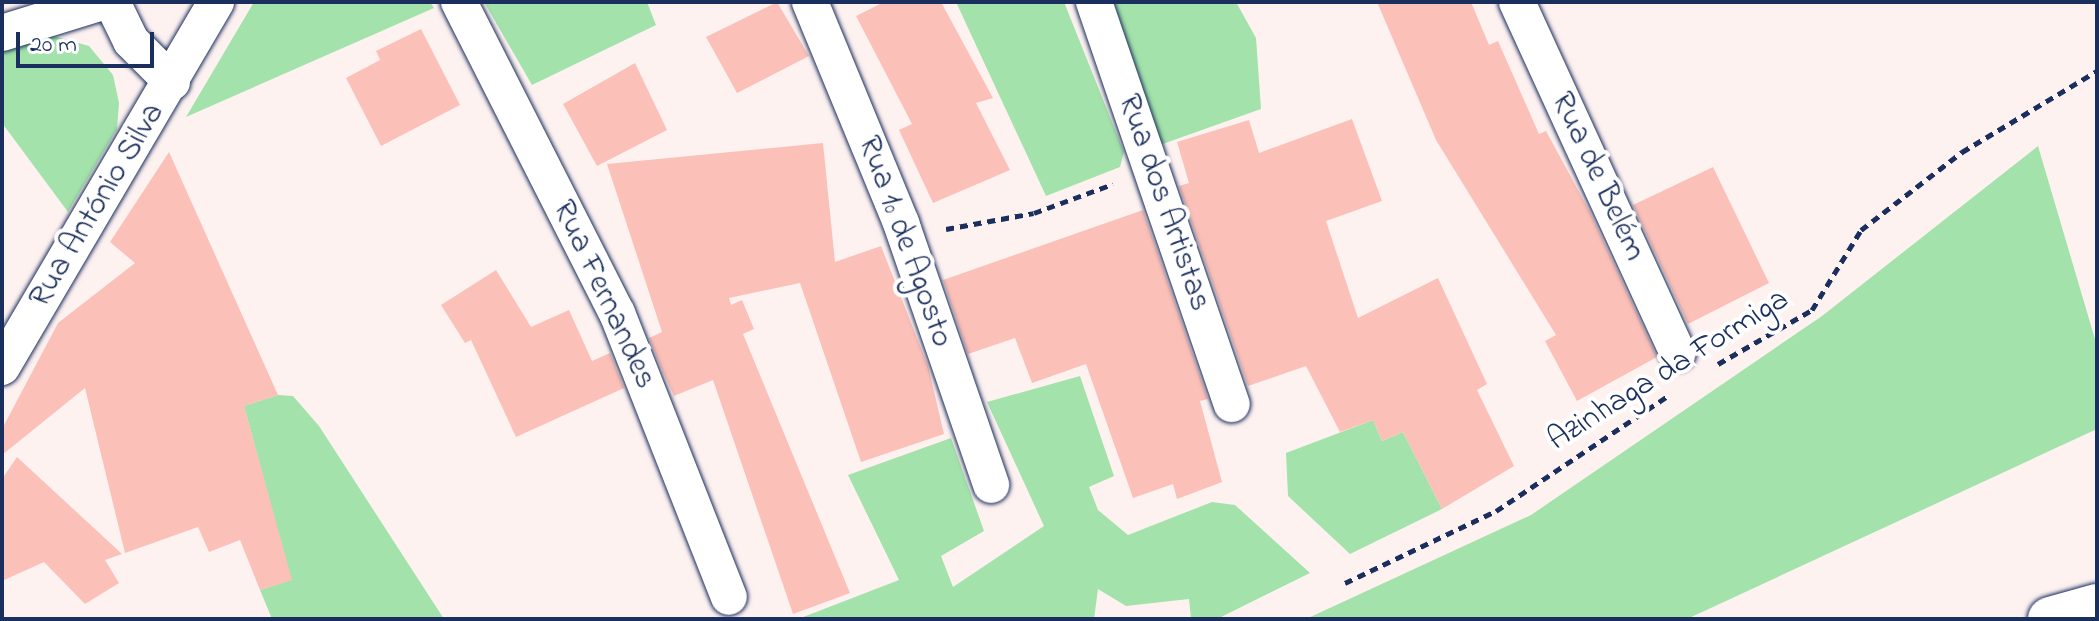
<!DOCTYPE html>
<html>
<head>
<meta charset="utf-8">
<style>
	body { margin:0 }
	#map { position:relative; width:2099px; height:621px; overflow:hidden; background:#fef2f1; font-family:"Indie Flower",sans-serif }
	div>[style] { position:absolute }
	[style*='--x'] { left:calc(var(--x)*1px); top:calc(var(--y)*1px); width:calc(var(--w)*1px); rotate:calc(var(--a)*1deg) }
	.green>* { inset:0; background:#a3e2aa }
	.building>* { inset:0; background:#fbc0b8 }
	.path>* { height:5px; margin-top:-2.5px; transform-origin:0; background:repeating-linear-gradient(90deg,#1b2f5e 0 8px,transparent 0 14px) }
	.roads { filter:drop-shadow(0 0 2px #1b2f5e) drop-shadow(0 0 2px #1b2f5e) }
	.street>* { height:36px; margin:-18px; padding:0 18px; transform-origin:18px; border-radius:18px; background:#fff }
	.highway>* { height:44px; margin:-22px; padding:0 22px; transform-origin:22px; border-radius:22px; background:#fff }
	span { translate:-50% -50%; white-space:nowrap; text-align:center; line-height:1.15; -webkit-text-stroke:8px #fff; paint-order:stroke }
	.street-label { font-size:32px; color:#1b2f5e }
	.frame { position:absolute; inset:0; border:4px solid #1b2f5e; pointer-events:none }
	.scale { position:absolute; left:16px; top:32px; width:138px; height:36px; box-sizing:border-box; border:4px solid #1b2f5e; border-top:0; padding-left:10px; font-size:24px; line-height:28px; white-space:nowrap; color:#1b2f5e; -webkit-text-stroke:6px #fff; paint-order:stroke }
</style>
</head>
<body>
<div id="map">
	<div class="green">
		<i style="clip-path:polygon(254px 2px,430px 2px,434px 8px,186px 117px)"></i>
		<i style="clip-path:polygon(484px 2px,647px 2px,656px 25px,532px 85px)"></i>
		<i style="clip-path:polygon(956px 2px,1064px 2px,1124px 152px,1120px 167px,1046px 196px)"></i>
		<i style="clip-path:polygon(1114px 2px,1236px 2px,1256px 38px,1261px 109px,1157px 146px)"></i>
		<i style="clip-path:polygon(43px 33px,89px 46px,113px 75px,119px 103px,117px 129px,68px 212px,2px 123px,2px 49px)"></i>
		<i style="clip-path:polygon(2038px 146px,2097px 346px,2097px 429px,1687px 619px,1306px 619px,1531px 515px,1822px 316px)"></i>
		<i style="clip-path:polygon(1080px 376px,1114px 476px,1089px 487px,1098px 510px,1128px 535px,1212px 502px,1235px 505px,1310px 573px,1217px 619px,1191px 619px,1189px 599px,1126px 606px,1098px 589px,1094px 619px,798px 619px,899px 580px,848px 475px,951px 438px,984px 531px,941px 556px,953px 587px,1044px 526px,987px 402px)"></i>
		<i style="clip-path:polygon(278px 395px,293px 396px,319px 426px,444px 619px,272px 619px,260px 590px,291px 580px,244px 406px)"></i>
		<i style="clip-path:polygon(1373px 420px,1382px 441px,1403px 432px,1442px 509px,1350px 554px,1288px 496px,1286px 453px)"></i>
	</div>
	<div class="building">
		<i style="clip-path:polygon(777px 2px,809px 56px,737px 93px,706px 37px)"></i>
		<i style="clip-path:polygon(884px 2px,941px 2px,993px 98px,976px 103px,1010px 170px,933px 203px,899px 130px,912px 124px,856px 16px)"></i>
		<i style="clip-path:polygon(1377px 2px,1471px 2px,1489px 45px,1498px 41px,1539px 134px,1546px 131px,1590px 212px,1657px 357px,1577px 401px,1545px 341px,1556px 335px,1436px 140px)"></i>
		<i style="clip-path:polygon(421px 29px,460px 105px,381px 146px,346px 78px,380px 60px,376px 51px)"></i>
		<i style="clip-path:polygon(635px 63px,667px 130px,597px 166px,563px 104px)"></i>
		<i style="clip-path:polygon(1352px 119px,1382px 201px,1326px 221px,1358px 318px,1438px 278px,1487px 384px,1477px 390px,1514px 466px,1442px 509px,1403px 432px,1382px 441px,1373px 420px,1340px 432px,1306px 366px,1248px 386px,1179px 186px,1189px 183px,1177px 142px,1249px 120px,1259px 153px)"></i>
		<i style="clip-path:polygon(823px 143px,835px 262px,881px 246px,928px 366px,944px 434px,861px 462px,800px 283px,729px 298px,731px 305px,742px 300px,754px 329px,743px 334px,850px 593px,793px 614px,713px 380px,674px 396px,662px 370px,649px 338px,662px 332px,607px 164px)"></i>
		<i style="clip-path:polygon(169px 152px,278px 395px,244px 406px,292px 580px,260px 590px,240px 540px,209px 552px,198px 527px,125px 553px,85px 388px,2px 455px,2px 429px,58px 323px,135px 263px,110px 242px)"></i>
		<i style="clip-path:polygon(1713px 167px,1769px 283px,1688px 324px,1633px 205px)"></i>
		<i style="clip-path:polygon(1143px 210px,1208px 399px,1200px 401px,1222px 482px,1177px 499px,1173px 484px,1133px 498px,1086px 364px,1032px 383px,1015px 338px,968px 354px,943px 280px)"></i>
		<i style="clip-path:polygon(496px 270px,531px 327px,569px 310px,592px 361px,610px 353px,624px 388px,516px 437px,471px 340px,465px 343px,441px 305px)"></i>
		<i style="clip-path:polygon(17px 457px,122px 554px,105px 560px,119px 583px,85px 604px,44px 562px,2px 581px,2px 479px)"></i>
	</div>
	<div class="path">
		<i style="--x:946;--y:229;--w:89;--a:-10.3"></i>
		<i style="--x:1034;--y:213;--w:84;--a:-20.2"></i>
		<i style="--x:1718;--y:364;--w:108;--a:-29.9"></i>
		<i style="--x:1812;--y:310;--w:94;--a:-58.5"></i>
		<i style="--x:1861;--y:230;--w:128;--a:-37.7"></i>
		<i style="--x:1962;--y:152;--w:157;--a:-31"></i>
		<i style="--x:1345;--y:583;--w:167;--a:-25.5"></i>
		<i style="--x:1496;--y:511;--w:208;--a:-33.8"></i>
	</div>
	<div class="roads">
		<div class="street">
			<i style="--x:112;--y:2;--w:43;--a:64"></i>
			<i style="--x:131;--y:41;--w:58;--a:45"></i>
			<i style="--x:459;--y:2;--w:349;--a:63.1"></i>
			<i style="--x:617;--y:313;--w:305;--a:68.5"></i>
			<i style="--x:810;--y:2;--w:239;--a:67.6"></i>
			<i style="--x:901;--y:223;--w:277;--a:71"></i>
			<i style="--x:1094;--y:2;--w:425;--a:71.1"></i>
			<i style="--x:1517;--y:2;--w:386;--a:65.4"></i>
			<i style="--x:2;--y:33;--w:105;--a:-17.2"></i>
			<i style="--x:2;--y:367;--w:423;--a:-59.6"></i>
		</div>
		<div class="highway">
			<i style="--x:2050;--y:619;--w:49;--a:-15.5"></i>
		</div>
	</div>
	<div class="street-label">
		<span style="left:1597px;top:177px;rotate:65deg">Rua de Belém</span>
		<span style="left:1163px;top:203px;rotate:71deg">Rua dos Artistas</span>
		<span style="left:98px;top:206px;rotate:-59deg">Rua António Silva</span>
		<span style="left:904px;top:242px;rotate:70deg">Rua 1º de Agosto</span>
		<span style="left:603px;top:295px;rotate:65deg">Rua Fernandes</span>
		<span style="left:1669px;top:371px;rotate:-32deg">Azinhaga da Formiga</span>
	</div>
	<div class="frame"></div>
	<div class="scale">20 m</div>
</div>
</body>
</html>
